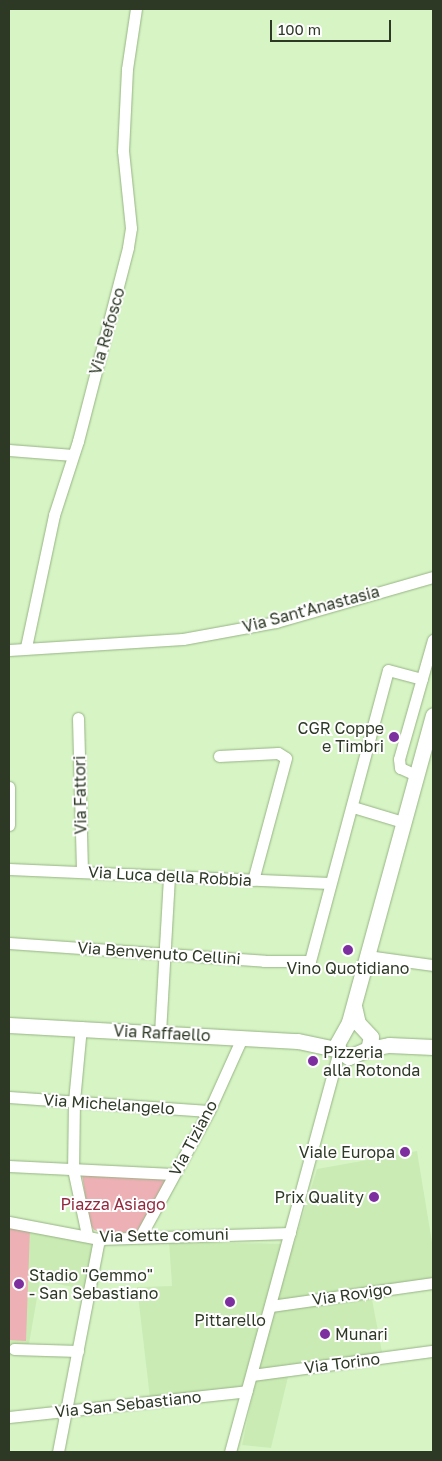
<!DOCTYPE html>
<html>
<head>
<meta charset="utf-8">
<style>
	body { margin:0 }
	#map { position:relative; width:442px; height:1461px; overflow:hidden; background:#d7f5c4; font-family:"Golos Text",sans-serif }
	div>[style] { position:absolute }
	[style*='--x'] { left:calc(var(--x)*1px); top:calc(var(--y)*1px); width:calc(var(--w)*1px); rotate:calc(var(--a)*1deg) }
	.built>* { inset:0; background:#caecb4 }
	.green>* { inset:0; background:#edb0b5 }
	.roads { filter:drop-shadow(0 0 1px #97b384) drop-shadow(0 0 1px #97b384) }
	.minor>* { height:11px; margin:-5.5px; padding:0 5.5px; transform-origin:5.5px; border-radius:5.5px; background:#fff }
	.major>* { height:15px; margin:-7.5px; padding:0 7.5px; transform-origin:7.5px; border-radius:7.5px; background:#fff }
	.dots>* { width:14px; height:14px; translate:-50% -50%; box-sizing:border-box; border:2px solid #fff; border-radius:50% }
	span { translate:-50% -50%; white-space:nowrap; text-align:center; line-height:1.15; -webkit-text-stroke:4px #fff; paint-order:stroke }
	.street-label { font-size:16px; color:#2d3925 }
	.poi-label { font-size:16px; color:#2d3925 }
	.right { translate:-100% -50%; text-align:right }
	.left { translate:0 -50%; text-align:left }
	.park-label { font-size:16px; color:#92293e }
	.frame { position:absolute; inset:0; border:10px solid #2d3925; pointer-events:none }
	.scale { position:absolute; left:270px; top:20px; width:121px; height:22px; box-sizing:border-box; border:2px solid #2d3925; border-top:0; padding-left:6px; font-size:15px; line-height:18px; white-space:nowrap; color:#2d3925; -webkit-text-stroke:4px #fff; paint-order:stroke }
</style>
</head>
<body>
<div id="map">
	<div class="built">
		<i style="clip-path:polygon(417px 1151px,433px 1248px,433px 1279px,371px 1294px,382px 1352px,289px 1373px,271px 1448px,242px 1445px,253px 1394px,151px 1407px,137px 1287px,172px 1286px,169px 1242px,294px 1244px,317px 1169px)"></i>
		<i style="clip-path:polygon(9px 1222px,97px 1244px,85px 1289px,40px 1281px,29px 1344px,11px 1345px,9px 1381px)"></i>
	</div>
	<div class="green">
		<i style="clip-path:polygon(82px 1174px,167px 1178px,137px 1232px,106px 1233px,94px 1230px,89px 1223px)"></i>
		<i style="clip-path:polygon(9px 1228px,30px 1228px,26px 1341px,9px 1340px)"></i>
	</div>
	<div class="roads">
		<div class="minor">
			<i style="--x:9;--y:450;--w:64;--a:4.5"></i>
			<i style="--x:26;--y:647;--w:135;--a:-78"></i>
			<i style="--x:54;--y:515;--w:78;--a:-72"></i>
			<i style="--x:78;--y:441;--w:200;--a:-75.5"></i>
			<i style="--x:128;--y:247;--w:19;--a:-81"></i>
			<i style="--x:131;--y:228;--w:77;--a:-95.9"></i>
			<i style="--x:123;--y:151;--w:82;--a:-87.2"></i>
			<i style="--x:127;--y:69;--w:61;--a:-81.5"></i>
			<i style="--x:9;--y:650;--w:174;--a:-3.6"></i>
			<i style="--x:183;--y:639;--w:95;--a:-10.4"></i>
			<i style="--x:276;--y:622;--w:163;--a:-16"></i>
			<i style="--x:78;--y:718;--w:154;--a:88.5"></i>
			<i style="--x:219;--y:756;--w:59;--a:-2.9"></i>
			<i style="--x:278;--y:753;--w:9;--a:32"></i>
			<i style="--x:286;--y:758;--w:126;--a:105.1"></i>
			<i style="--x:416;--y:775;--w:17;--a:-156"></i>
			<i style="--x:400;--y:768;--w:9;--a:-96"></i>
			<i style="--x:399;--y:759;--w:124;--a:-74.1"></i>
			<i style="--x:9;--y:787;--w:38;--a:90"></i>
			<i style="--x:353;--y:807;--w:52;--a:16.7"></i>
			<i style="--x:9;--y:869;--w:321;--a:2.5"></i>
			<i style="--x:9;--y:943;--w:256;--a:4"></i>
			<i style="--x:264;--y:961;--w:46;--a:0"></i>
			<i style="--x:310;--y:961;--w:301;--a:-75"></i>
			<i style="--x:388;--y:670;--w:35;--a:15"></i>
			<i style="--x:367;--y:956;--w:67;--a:7.8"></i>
			<i style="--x:81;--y:1027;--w:74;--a:95.4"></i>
			<i style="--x:74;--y:1101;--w:68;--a:90.8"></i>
			<i style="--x:73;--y:1169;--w:67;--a:78"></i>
			<i style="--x:160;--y:1033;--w:156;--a:-86.7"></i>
			<i style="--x:9;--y:1097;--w:200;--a:4"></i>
			<i style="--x:9;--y:1166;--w:164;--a:2.8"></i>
			<i style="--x:9;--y:1222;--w:92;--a:10.7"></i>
			<i style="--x:99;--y:1239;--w:191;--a:-1.8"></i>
			<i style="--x:140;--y:1237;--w:144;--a:-61.3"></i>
			<i style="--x:209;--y:1111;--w:80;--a:-65.7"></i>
			<i style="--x:271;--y:1306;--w:164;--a:-8.1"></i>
			<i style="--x:14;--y:1349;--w:64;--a:1.8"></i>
			<i style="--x:252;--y:1375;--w:183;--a:-7.6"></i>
			<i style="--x:9;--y:1417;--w:239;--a:-6.2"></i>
			<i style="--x:58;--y:1452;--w:217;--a:-79.1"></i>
			<i style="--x:230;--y:1452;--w:416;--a:-74.8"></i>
		</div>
		<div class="major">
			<i style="--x:354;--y:1006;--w:17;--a:77"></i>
			<i style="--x:358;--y:1023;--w:19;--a:47"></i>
			<i style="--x:371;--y:1037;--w:12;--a:104"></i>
			<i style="--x:368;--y:1049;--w:21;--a:157"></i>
			<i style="--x:349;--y:1057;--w:12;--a:-149"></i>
			<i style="--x:339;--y:1051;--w:7;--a:-106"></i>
			<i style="--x:337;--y:1044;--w:25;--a:-61"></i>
			<i style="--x:349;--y:1022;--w:318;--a:-74.7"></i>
			<i style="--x:9;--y:1025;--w:289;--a:3.2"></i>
			<i style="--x:298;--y:1041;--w:40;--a:12"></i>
			<i style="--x:368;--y:1049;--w:21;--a:-11"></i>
			<i style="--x:389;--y:1045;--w:44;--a:2.6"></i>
		</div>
	</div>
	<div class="dots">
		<i style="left:394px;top:737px;background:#7d2e9f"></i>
		<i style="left:348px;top:950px;background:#7d2e9f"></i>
		<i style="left:313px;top:1061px;background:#7d2e9f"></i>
		<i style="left:405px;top:1152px;background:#7d2e9f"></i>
		<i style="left:374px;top:1197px;background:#7d2e9f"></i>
		<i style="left:19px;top:1284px;background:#7d2e9f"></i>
		<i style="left:230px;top:1302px;background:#7d2e9f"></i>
		<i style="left:325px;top:1334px;background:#7d2e9f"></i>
	</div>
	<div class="street-label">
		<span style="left:107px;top:331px;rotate:-74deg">Via Refosco</span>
		<span style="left:311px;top:609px;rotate:-15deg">Via Sant'Anastasia</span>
		<span style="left:80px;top:795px;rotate:-91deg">Via Fattori</span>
		<span style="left:170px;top:876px;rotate:3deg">Via Luca della Robbia</span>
		<span style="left:159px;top:953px;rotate:4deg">Via Benvenuto Cellini</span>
		<span style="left:162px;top:1033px;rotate:3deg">Via Raffaello</span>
		<span style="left:109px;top:1104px;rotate:4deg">Via Michelangelo</span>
		<span style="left:193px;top:1138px;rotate:-62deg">Via Tiziano</span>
		<span style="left:164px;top:1235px;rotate:-1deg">Via Sette comuni</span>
		<span style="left:352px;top:1294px;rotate:-8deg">Via Rovigo</span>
		<span style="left:342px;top:1363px;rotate:-7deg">Via Torino</span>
		<span style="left:128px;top:1404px;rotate:-6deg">Via San Sebastiano</span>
	</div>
	<div class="poi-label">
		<span class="right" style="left:384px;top:737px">CGR Coppe<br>e Timbri</span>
		<span style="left:348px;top:968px">Vino Quotidiano</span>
		<span class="left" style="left:323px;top:1061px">Pizzeria<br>alla Rotonda</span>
		<span class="right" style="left:395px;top:1152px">Viale Europa</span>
		<span class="right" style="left:364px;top:1197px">Prix Quality</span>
		<span class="left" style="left:29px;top:1284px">Stadio "Gemmo"<br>- San Sebastiano</span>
		<span style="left:230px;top:1320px">Pittarello</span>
		<span class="left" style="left:335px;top:1334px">Munari</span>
	</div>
	<div class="park-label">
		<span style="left:113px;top:1204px">Piazza Asiago</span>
	</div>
	<div class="frame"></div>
	<div class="scale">100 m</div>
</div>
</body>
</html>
